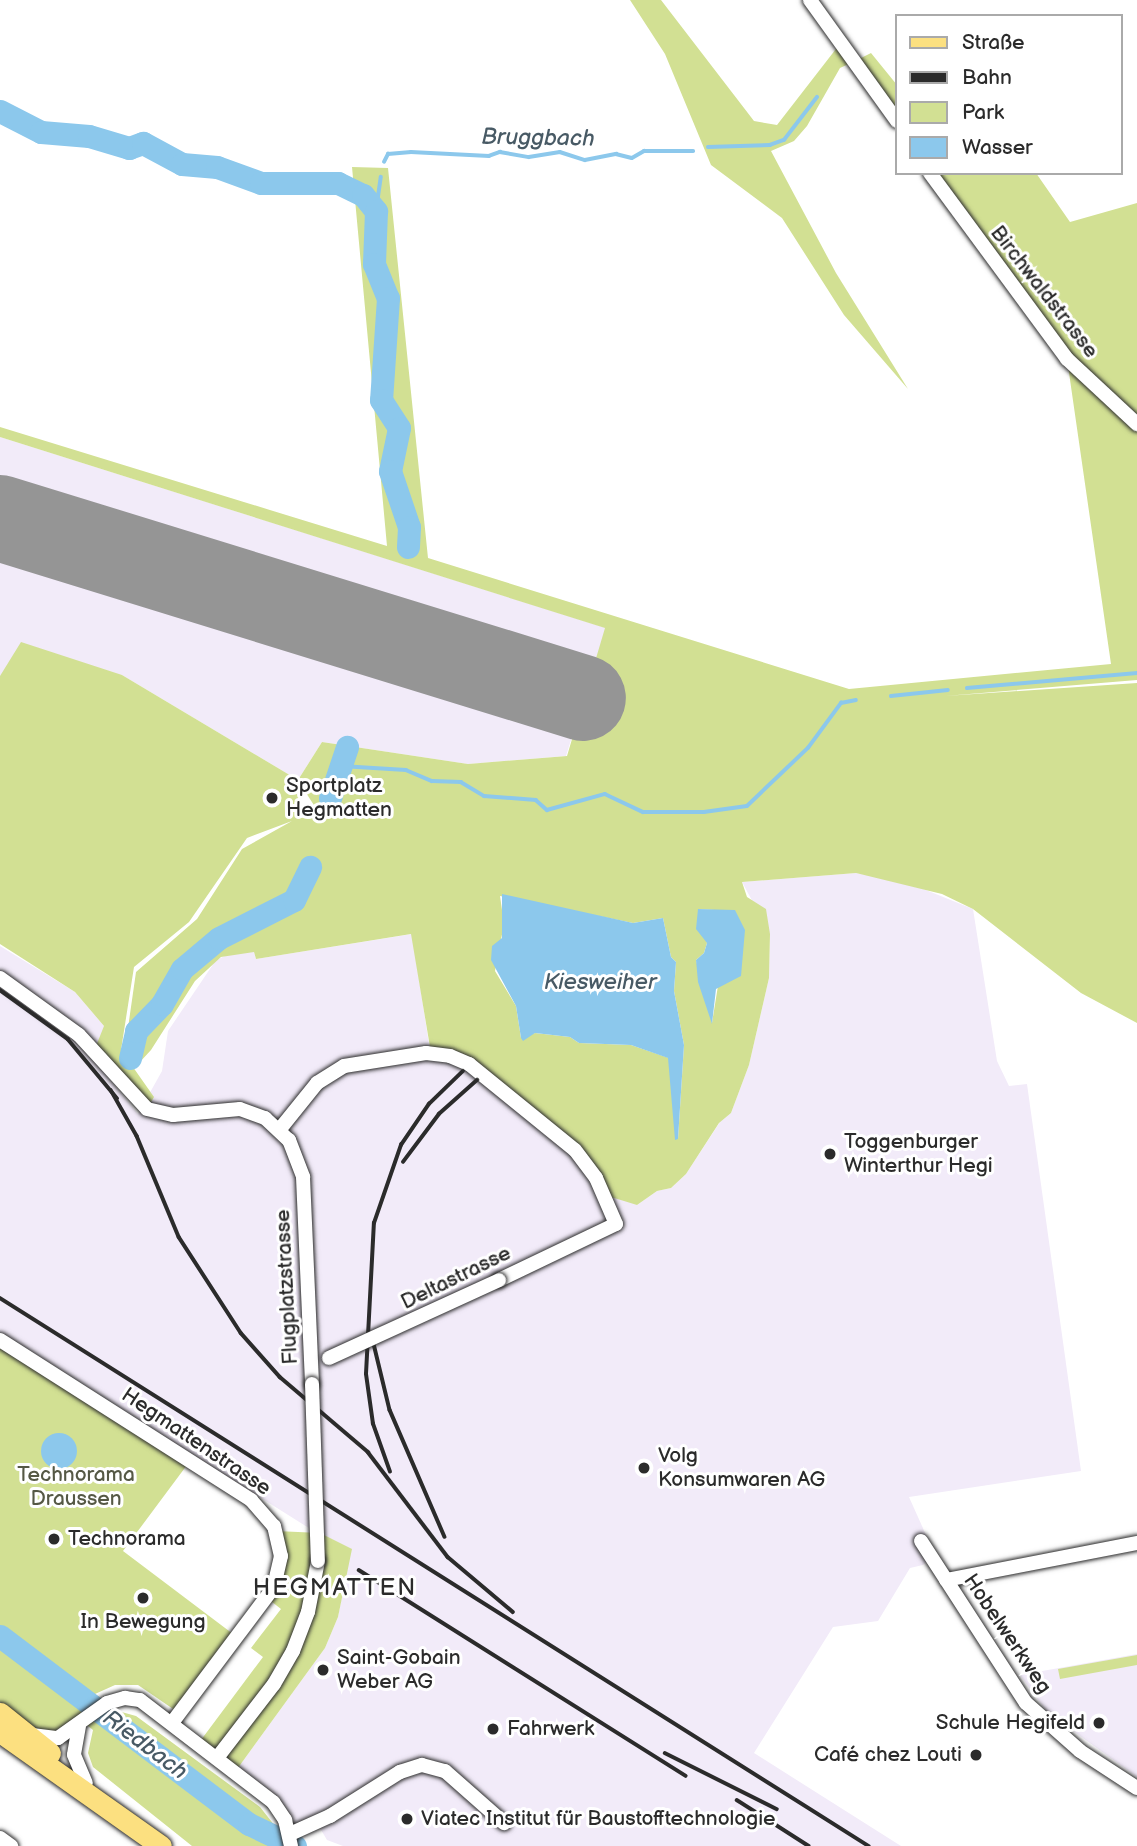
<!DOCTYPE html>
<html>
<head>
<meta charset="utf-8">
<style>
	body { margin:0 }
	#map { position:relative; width:1137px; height:1846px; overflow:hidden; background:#fff; font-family:"Balsamiq Sans",sans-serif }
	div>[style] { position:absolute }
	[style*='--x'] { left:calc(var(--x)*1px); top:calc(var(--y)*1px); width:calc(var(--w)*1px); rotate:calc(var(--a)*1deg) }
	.built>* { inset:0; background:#f2ebf9 }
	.green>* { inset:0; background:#d2e093 }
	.water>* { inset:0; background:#8cc8ec }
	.round { border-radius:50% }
	.stream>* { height:3.5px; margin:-1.75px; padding:0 1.75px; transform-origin:1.75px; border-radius:1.75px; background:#8cc8ec }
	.river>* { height:23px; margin:-11.5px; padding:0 11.5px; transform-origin:11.5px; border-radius:11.5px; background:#8cc8ec }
	.runway>* { height:86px; margin:-43px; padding:0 43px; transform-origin:43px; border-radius:43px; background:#959595 }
	.roads { filter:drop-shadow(0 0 2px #2b2b2b) drop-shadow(0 0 2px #2b2b2b) }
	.street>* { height:14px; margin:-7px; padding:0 7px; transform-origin:7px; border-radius:7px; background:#fff }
	.primary>* { height:21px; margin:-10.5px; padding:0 10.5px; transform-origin:10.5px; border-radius:10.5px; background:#fce080 }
	.rail>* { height:3.5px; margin:-1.75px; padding:0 1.75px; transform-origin:1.75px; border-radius:1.75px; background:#2b2b2b }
	.bridges { filter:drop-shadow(0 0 2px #2b2b2b) drop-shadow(0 0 2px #2b2b2b) }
	.street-bridge>* { height:14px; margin:-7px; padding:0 7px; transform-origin:7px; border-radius:7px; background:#fff }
	.dots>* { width:19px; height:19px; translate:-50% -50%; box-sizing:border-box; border:4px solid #fff; border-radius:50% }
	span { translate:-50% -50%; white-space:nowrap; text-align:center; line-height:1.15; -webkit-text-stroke:6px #fff; paint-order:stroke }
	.street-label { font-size:21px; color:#2b2b2b }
	.poi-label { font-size:21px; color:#2b2b2b }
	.left { translate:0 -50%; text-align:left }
	.right { translate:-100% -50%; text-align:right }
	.park-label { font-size:21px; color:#555845 }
	.water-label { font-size:23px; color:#485a65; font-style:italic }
	.quarter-label { font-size:24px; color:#2b2b2b; letter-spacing:2px }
	.legend { position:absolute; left:895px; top:14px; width:228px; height:161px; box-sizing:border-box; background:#fff; border:2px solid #aaa; margin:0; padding:9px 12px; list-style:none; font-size:21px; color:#2b2b2b }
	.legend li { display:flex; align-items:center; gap:14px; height:35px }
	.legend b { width:35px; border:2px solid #aaa }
</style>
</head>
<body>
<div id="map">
	<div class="built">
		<i style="clip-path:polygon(0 437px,606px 628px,566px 756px,468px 764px,322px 742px,298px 780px,122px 675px,0 676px)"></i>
		<i style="clip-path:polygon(856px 873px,906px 882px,973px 909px,997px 1061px,1009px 1086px,1027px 1084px,1081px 1471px,909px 1497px,935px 1555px,923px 1565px,910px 1568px,878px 1621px,833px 1627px,754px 1753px,901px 1846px,343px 1846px,327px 1840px,317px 1823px,290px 1834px,285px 1820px,235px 1772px,325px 1648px,338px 1617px,350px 1554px,0 1333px,0 946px,75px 992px,104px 1026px,103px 1071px,138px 1114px,162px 1071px,168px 1031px,216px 960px,234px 952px,254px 952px,256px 959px,412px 934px,429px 1044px,449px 1039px,637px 1205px,657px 1191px,671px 1188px,686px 1174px,720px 1122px,731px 1113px,749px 1065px,769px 978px,770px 934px,742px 882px)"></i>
		<i style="clip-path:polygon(1137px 1654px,1137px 1777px,1047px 1712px,1020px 1675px)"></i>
	</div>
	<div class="green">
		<i style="clip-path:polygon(630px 0,661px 0,754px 121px,777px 125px,839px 45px,853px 62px,871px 53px,897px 85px,897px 121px,853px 62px,840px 68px,807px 126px,794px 141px,771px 151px,836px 273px,908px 389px,844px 315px,782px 218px,711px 165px,665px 54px)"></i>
		<i style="clip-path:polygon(evenodd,352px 167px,388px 168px,428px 558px,849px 689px,1111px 664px,1067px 359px,930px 173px,1036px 173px,1070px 222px,1137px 203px,1137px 680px,945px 696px,1137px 683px,1137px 1023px,1081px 993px,973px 909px,942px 894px,856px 873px,742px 882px,747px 897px,766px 909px,770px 934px,769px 978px,749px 1065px,731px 1113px,719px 1123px,686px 1174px,671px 1188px,657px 1191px,637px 1205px,611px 1197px,598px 1171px,466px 1055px,430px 1047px,411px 934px,256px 959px,254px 952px,221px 957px,195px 981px,151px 1050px,139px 1063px,132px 1062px,125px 1049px,136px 972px,197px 919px,242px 849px,292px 821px,247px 838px,189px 922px,134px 967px,121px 1050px,154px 1097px,147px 1109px,94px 1051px,104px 1026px,75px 992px,0 944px,0 676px,21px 642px,122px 675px,298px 780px,322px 742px,468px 764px,567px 756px,605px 628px,0 437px,0 427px,387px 546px,352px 167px,299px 782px,319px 813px,301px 818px,299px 782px,352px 167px,500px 896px,633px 923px,663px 918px,671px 957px,676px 962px,674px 991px,684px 1045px,678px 1139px,669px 1058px,631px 1045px,579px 1043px,570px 1037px,535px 1033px,521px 1038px,516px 1006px,495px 971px,504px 924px,500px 896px,352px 167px,699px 909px,730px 911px,712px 1023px,696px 960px,704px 953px,707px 943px,699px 909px)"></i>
		<i style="clip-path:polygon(0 1348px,187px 1465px,123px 1551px,237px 1637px,179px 1713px,138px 1685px,115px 1685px,95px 1694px,118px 1711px,136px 1716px,260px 1807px,275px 1826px,280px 1846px,192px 1846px,93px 1767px,88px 1753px,93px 1730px,83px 1722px,41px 1737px,0 1702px)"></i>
		<i style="clip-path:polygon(276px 1531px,320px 1533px,352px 1549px,338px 1617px,325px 1648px,235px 1772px,198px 1744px,263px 1657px,251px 1648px,281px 1609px,267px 1598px,274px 1586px)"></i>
		<i style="clip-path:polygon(1137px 1655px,1137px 1665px,1060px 1679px,1058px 1669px)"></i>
	</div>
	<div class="water">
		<i style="clip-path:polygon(502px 894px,633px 923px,663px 918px,671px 957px,676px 962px,674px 991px,684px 1045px,678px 1139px,675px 1140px,668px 1058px,631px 1045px,579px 1043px,570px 1037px,535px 1033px,523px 1041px,521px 1038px,516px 1006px,491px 960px,492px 946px,502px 938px)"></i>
		<i style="clip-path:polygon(698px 909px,735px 910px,745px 930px,741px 976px,716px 989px,712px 1024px,698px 982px,696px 960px,704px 953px,707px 943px,696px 929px)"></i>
		<i class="round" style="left:41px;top:1433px;width:36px;height:36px"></i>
	</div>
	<div class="stream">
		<i style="--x:708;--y:147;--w:62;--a:-1.8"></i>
		<i style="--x:770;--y:145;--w:15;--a:-20"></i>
		<i style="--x:784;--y:140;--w:54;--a:-52.5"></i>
		<i style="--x:384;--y:162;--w:9;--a:-63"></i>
		<i style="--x:388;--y:154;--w:23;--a:-5"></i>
		<i style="--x:411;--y:152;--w:78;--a:2.9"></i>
		<i style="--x:489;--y:156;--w:12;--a:-20"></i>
		<i style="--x:500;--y:152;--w:29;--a:10"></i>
		<i style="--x:529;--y:157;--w:31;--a:-9"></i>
		<i style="--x:560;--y:152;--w:26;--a:18"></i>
		<i style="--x:585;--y:160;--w:32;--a:-11"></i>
		<i style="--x:616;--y:154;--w:16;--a:14"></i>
		<i style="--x:632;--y:158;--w:14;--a:-30"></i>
		<i style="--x:644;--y:151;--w:49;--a:0"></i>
		<i style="--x:376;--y:211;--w:34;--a:-82"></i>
		<i style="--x:967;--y:688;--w:171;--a:-5"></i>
		<i style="--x:891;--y:696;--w:57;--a:-6"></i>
		<i style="--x:341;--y:766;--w:65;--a:3.5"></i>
		<i style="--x:406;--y:770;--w:28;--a:23"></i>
		<i style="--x:432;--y:781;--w:29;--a:2"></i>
		<i style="--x:461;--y:782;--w:27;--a:31"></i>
		<i style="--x:484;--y:796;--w:52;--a:4.4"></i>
		<i style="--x:536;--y:800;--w:15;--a:42"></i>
		<i style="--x:547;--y:810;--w:60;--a:-15.4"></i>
		<i style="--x:605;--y:794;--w:42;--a:25.3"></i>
		<i style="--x:643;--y:812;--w:61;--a:0"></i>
		<i style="--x:704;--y:812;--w:43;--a:-7.9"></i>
		<i style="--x:747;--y:806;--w:84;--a:-43.6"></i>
		<i style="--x:808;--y:748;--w:56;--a:-53.7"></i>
		<i style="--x:841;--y:703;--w:15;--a:-11"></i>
	</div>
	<div class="river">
		<i style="--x:0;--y:111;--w:46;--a:27.1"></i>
		<i style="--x:41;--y:132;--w:48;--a:4.8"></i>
		<i style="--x:89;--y:136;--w:42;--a:16.7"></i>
		<i style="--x:129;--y:148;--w:15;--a:-20"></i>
		<i style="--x:143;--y:143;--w:44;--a:28.3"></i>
		<i style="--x:182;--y:164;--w:35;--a:5"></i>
		<i style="--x:217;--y:167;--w:47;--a:20"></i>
		<i style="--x:261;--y:183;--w:77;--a:0"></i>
		<i style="--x:338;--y:183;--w:28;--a:26"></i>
		<i style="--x:363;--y:195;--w:21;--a:51"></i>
		<i style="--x:376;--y:211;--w:53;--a:92.2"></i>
		<i style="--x:374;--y:264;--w:37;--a:68"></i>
		<i style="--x:388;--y:298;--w:102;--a:93.9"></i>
		<i style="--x:381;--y:400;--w:33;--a:57"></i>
		<i style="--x:399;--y:428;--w:44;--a:101.8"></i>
		<i style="--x:390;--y:471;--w:59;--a:71.3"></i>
		<i style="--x:409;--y:527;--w:20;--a:93"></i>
		<i style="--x:330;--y:798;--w:54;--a:-71.6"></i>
		<i style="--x:130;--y:1058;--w:28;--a:-77"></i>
		<i style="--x:136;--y:1031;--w:37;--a:-46"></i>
		<i style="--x:162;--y:1004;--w:40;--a:-60.3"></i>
		<i style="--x:182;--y:969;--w:48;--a:-40"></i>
		<i style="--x:219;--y:938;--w:84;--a:-26.9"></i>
		<i style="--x:294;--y:900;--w:37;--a:-64"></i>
		<i style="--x:0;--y:1636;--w:312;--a:37.1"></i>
		<i style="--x:249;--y:1824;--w:51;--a:25.6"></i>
	</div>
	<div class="runway">
		<i style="--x:0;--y:518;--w:610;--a:17.16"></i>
	</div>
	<div class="roads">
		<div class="street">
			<i style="--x:810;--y:0;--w:149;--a:54.3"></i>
			<i style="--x:930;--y:173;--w:231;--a:53.6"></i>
			<i style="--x:1067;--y:359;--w:96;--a:42.9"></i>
			<i style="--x:0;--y:978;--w:97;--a:35.8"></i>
			<i style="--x:79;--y:1035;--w:100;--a:47.4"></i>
			<i style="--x:147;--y:1109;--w:27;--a:13"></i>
			<i style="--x:173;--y:1115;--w:67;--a:-5.1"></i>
			<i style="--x:240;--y:1109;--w:27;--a:20"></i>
			<i style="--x:265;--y:1118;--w:33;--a:43"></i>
			<i style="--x:289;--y:1140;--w:40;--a:69"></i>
			<i style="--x:303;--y:1177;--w:207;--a:87.5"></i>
			<i style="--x:280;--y:1129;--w:59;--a:-51.2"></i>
			<i style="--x:317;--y:1083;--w:32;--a:-32"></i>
			<i style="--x:344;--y:1066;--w:83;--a:-9"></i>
			<i style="--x:426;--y:1053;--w:24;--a:7"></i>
			<i style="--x:450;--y:1056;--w:21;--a:23"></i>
			<i style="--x:469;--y:1064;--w:136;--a:39.1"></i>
			<i style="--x:575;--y:1150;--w:35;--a:53"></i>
			<i style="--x:596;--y:1178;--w:50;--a:66.5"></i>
			<i style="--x:616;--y:1224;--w:130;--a:154.4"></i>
			<i style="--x:0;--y:1340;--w:298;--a:32.5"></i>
			<i style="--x:251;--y:1500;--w:35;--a:49"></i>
			<i style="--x:274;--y:1526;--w:31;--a:77"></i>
			<i style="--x:281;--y:1556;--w:32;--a:103"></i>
			<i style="--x:274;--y:1587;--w:170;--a:126.9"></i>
			<i style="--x:921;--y:1541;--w:193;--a:57.1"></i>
			<i style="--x:1026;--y:1703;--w:72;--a:41.6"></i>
			<i style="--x:1080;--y:1751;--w:68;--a:33"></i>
			<i style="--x:946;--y:1580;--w:195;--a:-11"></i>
			<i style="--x:79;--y:1726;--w:29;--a:100"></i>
			<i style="--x:74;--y:1755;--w:30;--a:67"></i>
			<i style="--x:32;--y:1735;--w:26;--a:7"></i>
			<i style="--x:58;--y:1738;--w:60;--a:-35.5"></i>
			<i style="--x:107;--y:1703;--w:19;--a:-16"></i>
			<i style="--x:125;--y:1698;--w:15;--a:8"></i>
			<i style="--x:140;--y:1700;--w:168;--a:37.5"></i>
			<i style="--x:273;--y:1802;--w:22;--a:56"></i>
			<i style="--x:285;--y:1820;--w:27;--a:77"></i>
			<i style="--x:217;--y:1758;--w:93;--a:-52.4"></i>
			<i style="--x:274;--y:1684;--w:38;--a:-60"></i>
			<i style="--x:293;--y:1651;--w:42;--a:-69"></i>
			<i style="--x:308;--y:1612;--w:52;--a:-78.9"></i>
			<i style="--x:290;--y:1834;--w:44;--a:-24.2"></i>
			<i style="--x:330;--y:1816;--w:83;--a:-32.2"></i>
			<i style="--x:400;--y:1772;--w:23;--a:-18"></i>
			<i style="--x:422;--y:1765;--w:24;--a:15"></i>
			<i style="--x:445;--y:1771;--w:79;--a:41.4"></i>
			<i style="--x:0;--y:1838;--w:14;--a:36"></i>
		</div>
		<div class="primary">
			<i style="--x:0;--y:1713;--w:64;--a:38.7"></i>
			<i style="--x:0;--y:1732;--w:197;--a:35.3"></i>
		</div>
	</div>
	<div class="rail">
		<i style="--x:0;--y:990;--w:84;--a:35.8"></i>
		<i style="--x:68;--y:1039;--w:77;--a:50.3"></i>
		<i style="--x:111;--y:1090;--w:53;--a:60.5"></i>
		<i style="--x:137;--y:1136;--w:109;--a:67.4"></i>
		<i style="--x:179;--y:1237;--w:114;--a:57.1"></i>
		<i style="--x:241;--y:1333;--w:59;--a:48.4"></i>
		<i style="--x:280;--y:1377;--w:116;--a:40.4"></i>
		<i style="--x:368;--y:1452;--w:132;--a:52.7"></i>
		<i style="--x:448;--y:1557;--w:85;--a:40.2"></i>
		<i style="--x:403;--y:1162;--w:60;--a:-53.1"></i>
		<i style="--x:439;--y:1114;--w:51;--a:-41.8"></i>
		<i style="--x:0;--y:1298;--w:1027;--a:32.24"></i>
		<i style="--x:374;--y:1344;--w:68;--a:76.4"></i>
		<i style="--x:390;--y:1410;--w:138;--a:66.6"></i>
		<i style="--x:390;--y:1472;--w:51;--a:-109.5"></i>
		<i style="--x:373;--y:1424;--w:50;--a:-98"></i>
		<i style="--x:366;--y:1374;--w:151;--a:-87"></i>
		<i style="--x:374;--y:1223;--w:83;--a:-70.9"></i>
		<i style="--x:401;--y:1145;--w:50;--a:-55.7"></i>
		<i style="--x:429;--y:1104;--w:47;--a:-44.1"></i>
		<i style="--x:359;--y:1570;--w:386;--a:32.2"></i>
		<i style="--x:665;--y:1753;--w:125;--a:26.6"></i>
		<i style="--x:737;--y:1800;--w:85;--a:32.6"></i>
	</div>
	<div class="bridges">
		<div class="street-bridge">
			<i style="--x:329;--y:1358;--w:187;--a:-24.6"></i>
			<i style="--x:312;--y:1384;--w:177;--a:88.1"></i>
		</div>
	</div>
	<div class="dots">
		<i style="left:272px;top:798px;background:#2b2b2b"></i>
		<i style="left:830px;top:1154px;background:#2b2b2b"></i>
		<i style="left:644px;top:1468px;background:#2b2b2b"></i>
		<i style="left:54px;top:1539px;background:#2b2b2b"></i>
		<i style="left:143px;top:1598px;background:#2b2b2b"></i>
		<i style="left:323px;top:1670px;background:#2b2b2b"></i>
		<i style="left:1099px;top:1723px;background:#2b2b2b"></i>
		<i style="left:493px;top:1729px;background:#2b2b2b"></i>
		<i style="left:976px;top:1755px;background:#2b2b2b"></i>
		<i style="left:407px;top:1819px;background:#2b2b2b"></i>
	</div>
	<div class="street-label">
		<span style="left:1044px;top:292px;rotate:52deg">Birchwaldstrasse</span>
		<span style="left:456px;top:1278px;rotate:-26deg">Deltastrasse</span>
		<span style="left:287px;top:1287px;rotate:-93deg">Flugplatzstrasse</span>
		<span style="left:196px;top:1442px;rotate:34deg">Hegmattenstrasse</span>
		<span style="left:1007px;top:1634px;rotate:56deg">Hobelwerkweg</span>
	</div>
	<div class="poi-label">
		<span class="left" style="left:286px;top:798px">Sportplatz<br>Hegmatten</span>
		<span class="left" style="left:844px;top:1154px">Toggenburger<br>Winterthur Hegi</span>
		<span class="left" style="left:658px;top:1468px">Volg<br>Konsumwaren AG</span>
		<span class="left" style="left:68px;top:1539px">Technorama</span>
		<span style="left:143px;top:1622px">In Bewegung</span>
		<span class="left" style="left:337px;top:1670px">Saint-Gobain<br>Weber AG</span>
		<span class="right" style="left:1085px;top:1723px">Schule Hegifeld</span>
		<span class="left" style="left:507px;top:1729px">Fahrwerk</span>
		<span class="right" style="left:962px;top:1755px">Café chez Louti</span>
		<span class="left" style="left:421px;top:1819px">Viatec Institut für Baustofftechnologie</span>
	</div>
	<div class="park-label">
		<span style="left:76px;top:1487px">Technorama<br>Draussen</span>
	</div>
	<div class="water-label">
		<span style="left:538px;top:138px;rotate:1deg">Bruggbach</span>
		<span style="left:600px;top:982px">Kiesweiher</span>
		<span style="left:145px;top:1745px;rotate:37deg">Riedbach</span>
	</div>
	<div class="quarter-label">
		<span style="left:335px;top:1588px">HEGMATTEN</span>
	</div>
	<ul class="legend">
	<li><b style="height:9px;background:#fce080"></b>Straße</li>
	<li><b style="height:9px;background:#2b2b2b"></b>Bahn</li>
	<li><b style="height:19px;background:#d2e093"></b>Park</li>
	<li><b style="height:19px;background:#8cc8ec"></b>Wasser</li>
	</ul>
</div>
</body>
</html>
